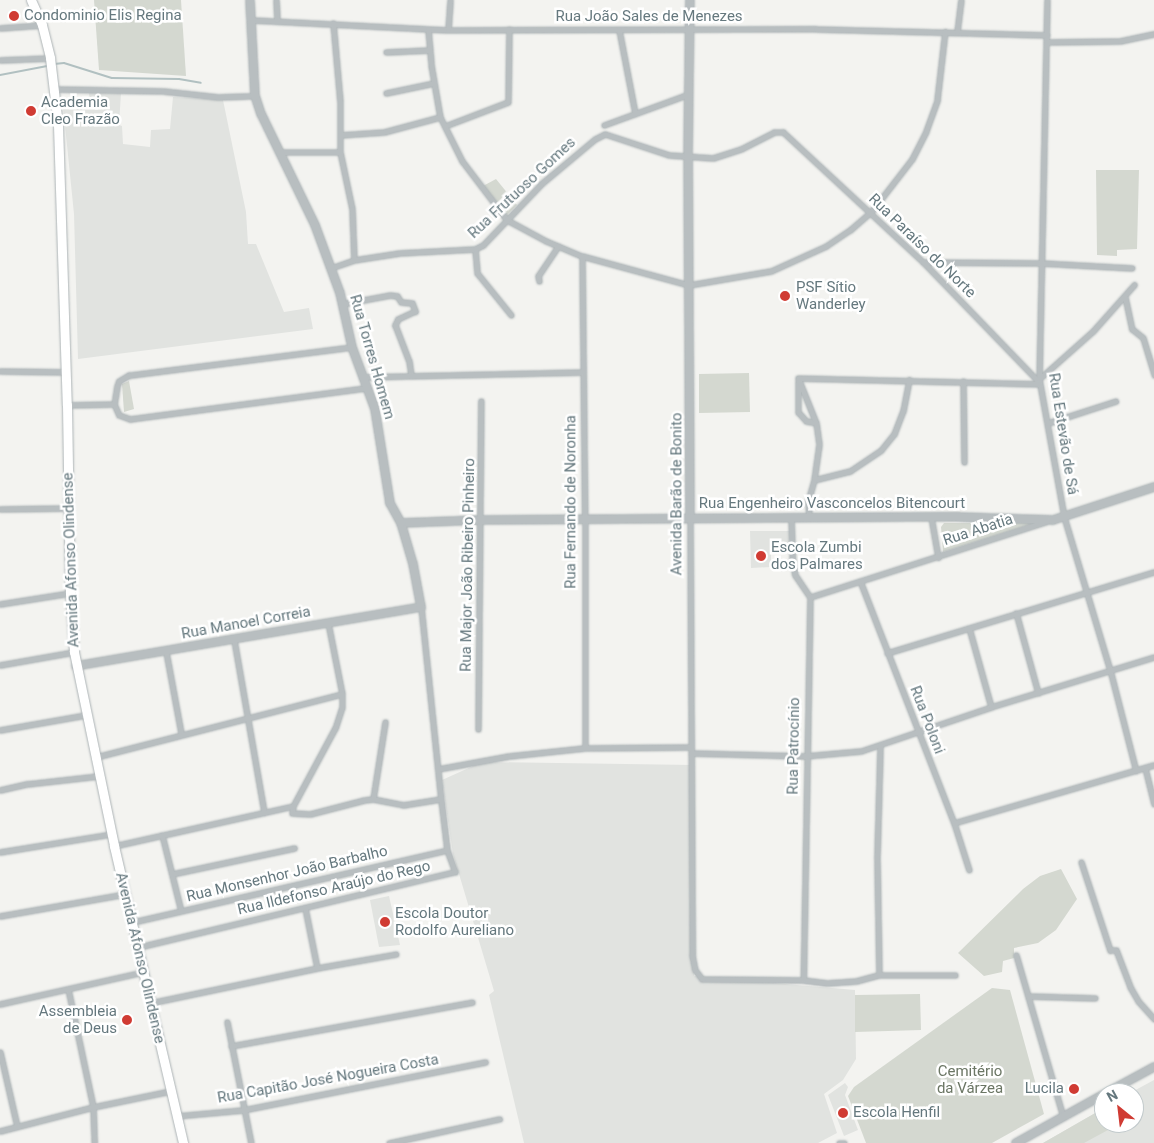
<!DOCTYPE html>
<html>
<head>
<meta charset="utf-8">
<style>
	body { margin:0 }
	#map { position:relative; width:1154px; height:1143px; overflow:hidden; background:#f3f3f0; font-family:Roboto,sans-serif }
	div>[style] { position:absolute }
	[style*='--x'] { left:calc(var(--x)*1px); top:calc(var(--y)*1px); width:calc(var(--w)*1px); rotate:calc(var(--a)*1deg) }
	.built>* { inset:0; background:#e1e3e0 }
	.green>* { inset:0; background:#d4d8d0 }
	.stream>* { height:2px; margin:-1px; padding:0 1px; transform-origin:1px; border-radius:1px; background:#b1c0c1 }
	.roads { filter:drop-shadow(0 0 1px #adb4b6) drop-shadow(0 0 1px #adb4b6) }
	.minor>* { height:5px; margin:-2.5px; padding:0 2.5px; transform-origin:2.5px; border-radius:2.5px; background:#b8bec0 }
	.tertiary>* { height:8px; margin:-4px; padding:0 4px; transform-origin:4px; border-radius:4px; background:#b8bec0 }
	.secondary>* { height:9px; margin:-4.5px; padding:0 4.5px; transform-origin:4.5px; border-radius:4.5px; background:#fff }
	.dots>* { width:14px; height:14px; translate:-50% -50%; box-sizing:border-box; border:2px solid #fff; border-radius:50% }
	span { translate:-50% -50%; white-space:nowrap; text-align:center; line-height:1.15; -webkit-text-stroke:5px #fff; paint-order:stroke }
	.poi-label { font-size:15px; color:#65787e }
	.left { translate:0 -50%; text-align:left }
	.right { translate:-100% -50%; text-align:right }
	.street-label { font-size:15px; color:#65787e }
	.park-label { font-size:15px; color:#6b7664 }
	.north { position:absolute; left:1094px; top:1083px; width:50px; height:50px; box-sizing:border-box; background:#fff; border:1px solid #c1c9cb; border-radius:50%; rotate:331deg; font-size:14px; font-weight:700; line-height:20px; text-align:center; color:#65787e }
	.north::after { content:''; display:block; margin:auto; width:18px; height:22px; background:#d03b33; clip-path:polygon(50% 0,100% 100%,50% 72%,0 100%) }
</style>
</head>
<body>
<div id="map">
	<div class="built">
		<i style="clip-path:polygon(89px 93px,121px 93px,119px 125px,122px 126px,123px 144px,150px 147px,151px 130px,170px 129px,173px 97px,223px 100px,246px 212px,248px 244px,256px 244px,284px 312px,309px 308px,313px 329px,78px 359px,74px 214px,63px 106px,90px 107px)"></i>
		<i style="clip-path:polygon(750px 531px,790px 531px,789px 545px,771px 545px,771px 567px,751px 568px)"></i>
		<i style="clip-path:polygon(482px 762px,693px 765px,694px 976px,855px 990px,856px 1059px,843px 1080px,824px 1094px,837px 1133px,818px 1143px,524px 1143px,489px 995px,494px 991px,453px 854px,442px 780px)"></i>
		<i style="clip-path:polygon(389px 896px,400px 945px,379px 947px,370px 900px)"></i>
		<i style="clip-path:polygon(1154px 1080px,1154px 1143px,1043px 1143px,1104px 1108px,1104px 1123px,1134px 1123px,1134px 1093px,1130px 1093px)"></i>
		<i style="clip-path:polygon(845px 1083px,848px 1087px,845px 1095px,858px 1130px,844px 1136px,828px 1095px)"></i>
	</div>
	<div class="green">
		<i style="clip-path:polygon(94px 0,181px 0,186px 76px,99px 70px)"></i>
		<i style="clip-path:polygon(1096px 170px,1139px 170px,1137px 249px,1117px 250px,1117px 256px,1097px 255px)"></i>
		<i style="clip-path:polygon(496px 179px,517px 205px,507px 215px,483px 186px)"></i>
		<i style="clip-path:polygon(749px 373px,750px 412px,699px 413px,699px 374px)"></i>
		<i style="clip-path:polygon(129px 381px,134px 409px,124px 412px,122px 384px)"></i>
		<i style="clip-path:polygon(944px 523px,1031px 523px,1032px 524px,943px 552px,941px 527px)"></i>
		<i style="clip-path:polygon(1061px 869px,1077px 899px,1056px 930px,1038px 943px,1014px 948px,1014px 958px,1003px 961px,1002px 972px,984px 976px,958px 953px,1023px 889px,1040px 876px)"></i>
		<i style="clip-path:polygon(992px 988px,1010px 990px,1044px 1114px,992px 1143px,866px 1143px,848px 1096px,854px 1087px)"></i>
		<i style="clip-path:polygon(920px 994px,921px 1030px,855px 1032px,855px 995px)"></i>
		<i style="clip-path:polygon(1104px 1108px,1104px 1123px,1113px 1123px,1108px 1130px,1084px 1143px,1043px 1143px)"></i>
	</div>
	<div class="stream">
		<i style="--x:54;--y:64;--w:10;--a:-6"></i>
		<i style="--x:64;--y:63;--w:50;--a:17.4"></i>
		<i style="--x:112;--y:78;--w:67;--a:0.9"></i>
		<i style="--x:179;--y:79;--w:22;--a:10"></i>
		<i style="--x:0;--y:75;--w:48;--a:-10.8"></i>
	</div>
	<div class="roads">
		<div class="minor">
			<i style="--x:276;--y:0;--w:21;--a:87"></i>
			<i style="--x:1047;--y:0;--w:379;--a:91.2"></i>
			<i style="--x:1039;--y:379;--w:140;--a:79.7"></i>
			<i style="--x:1064;--y:517;--w:160;--a:73.3"></i>
			<i style="--x:1110;--y:670;--w:104;--a:75.6"></i>
			<i style="--x:252;--y:20;--w:196;--a:2.9"></i>
			<i style="--x:448;--y:30;--w:368;--a:-0.2"></i>
			<i style="--x:816;--y:29;--w:231;--a:1.5"></i>
			<i style="--x:333;--y:23;--w:78;--a:84.9"></i>
			<i style="--x:340;--y:101;--w:51;--a:90"></i>
			<i style="--x:340;--y:152;--w:58;--a:78.1"></i>
			<i style="--x:352;--y:209;--w:51;--a:87.8"></i>
			<i style="--x:0;--y:28;--w:42;--a:-4.1"></i>
			<i style="--x:428;--y:29;--w:36;--a:85"></i>
			<i style="--x:431;--y:65;--w:53;--a:80.2"></i>
			<i style="--x:440;--y:117;--w:49;--a:63.4"></i>
			<i style="--x:462;--y:161;--w:74;--a:52.7"></i>
			<i style="--x:507;--y:220;--w:44;--a:28.3"></i>
			<i style="--x:546;--y:241;--w:39;--a:23"></i>
			<i style="--x:582;--y:256;--w:111;--a:15.2"></i>
			<i style="--x:689;--y:285;--w:83;--a:-9.7"></i>
			<i style="--x:771;--y:271;--w:60;--a:-24.4"></i>
			<i style="--x:826;--y:246;--w:29;--a:-34"></i>
			<i style="--x:850;--y:230;--w:28;--a:-41"></i>
			<i style="--x:871;--y:212;--w:67;--a:-52.3"></i>
			<i style="--x:912;--y:159;--w:31;--a:-63"></i>
			<i style="--x:926;--y:131;--w:33;--a:-70"></i>
			<i style="--x:937;--y:100;--w:69;--a:-83.4"></i>
			<i style="--x:448;--y:30;--w:30;--a:-86"></i>
			<i style="--x:619;--y:30;--w:85;--a:79.1"></i>
			<i style="--x:957;--y:32;--w:32;--a:-83"></i>
			<i style="--x:1047;--y:42;--w:73;--a:-0.8"></i>
			<i style="--x:1120;--y:41;--w:35;--a:-12"></i>
			<i style="--x:386;--y:52;--w:44;--a:-2.6"></i>
			<i style="--x:0;--y:60;--w:50;--a:-2.3"></i>
			<i style="--x:55;--y:89;--w:108;--a:1.1"></i>
			<i style="--x:163;--y:91;--w:55;--a:6.2"></i>
			<i style="--x:218;--y:97;--w:37;--a:-2"></i>
			<i style="--x:386;--y:93;--w:49;--a:-11.8"></i>
			<i style="--x:604;--y:125;--w:90;--a:-20"></i>
			<i style="--x:445;--y:126;--w:67;--a:-20.9"></i>
			<i style="--x:508;--y:102;--w:73;--a:-89.2"></i>
			<i style="--x:340;--y:135;--w:44;--a:-3.9"></i>
			<i style="--x:384;--y:132;--w:58;--a:-15"></i>
			<i style="--x:281;--y:152;--w:59;--a:0"></i>
			<i style="--x:475;--y:249;--w:24;--a:85"></i>
			<i style="--x:477;--y:273;--w:54;--a:51"></i>
			<i style="--x:582;--y:256;--w:265;--a:89.4"></i>
			<i style="--x:585;--y:521;--w:227;--a:90"></i>
			<i style="--x:923;--y:262;--w:118;--a:0.5"></i>
			<i style="--x:1041;--y:263;--w:91;--a:3.1"></i>
			<i style="--x:331;--y:268;--w:24;--a:-19"></i>
			<i style="--x:354;--y:260;--w:46;--a:-8.8"></i>
			<i style="--x:399;--y:253;--w:76;--a:-3"></i>
			<i style="--x:475;--y:249;--w:9;--a:-27"></i>
			<i style="--x:483;--y:245;--w:84;--a:-46.4"></i>
			<i style="--x:541;--y:184;--w:70;--a:-39.8"></i>
			<i style="--x:595;--y:139;--w:11;--a:-27"></i>
			<i style="--x:605;--y:134;--w:67;--a:18.2"></i>
			<i style="--x:669;--y:155;--w:44;--a:3.9"></i>
			<i style="--x:713;--y:158;--w:29;--a:-18"></i>
			<i style="--x:741;--y:149;--w:37;--a:-27"></i>
			<i style="--x:774;--y:132;--w:9;--a:0"></i>
			<i style="--x:783;--y:132;--w:191;--a:42.9"></i>
			<i style="--x:923;--y:262;--w:167;--a:46"></i>
			<i style="--x:539;--y:281;--w:5;--a:-101"></i>
			<i style="--x:538;--y:276;--w:36;--a:-56"></i>
			<i style="--x:1125;--y:297;--w:33;--a:78"></i>
			<i style="--x:1132;--y:329;--w:14;--a:39"></i>
			<i style="--x:1143;--y:338;--w:39;--a:73"></i>
			<i style="--x:342;--y:304;--w:49;--a:-10.6"></i>
			<i style="--x:390;--y:295;--w:7;--a:8"></i>
			<i style="--x:397;--y:296;--w:7;--a:56"></i>
			<i style="--x:401;--y:302;--w:11;--a:5"></i>
			<i style="--x:412;--y:303;--w:9;--a:69"></i>
			<i style="--x:415;--y:311;--w:19;--a:155"></i>
			<i style="--x:398;--y:319;--w:7;--a:117"></i>
			<i style="--x:395;--y:325;--w:39;--a:69"></i>
			<i style="--x:409;--y:361;--w:15;--a:82"></i>
			<i style="--x:352;--y:347;--w:225;--a:172.8"></i>
			<i style="--x:129;--y:375;--w:12;--a:149"></i>
			<i style="--x:119;--y:381;--w:5;--a:112"></i>
			<i style="--x:117;--y:386;--w:18;--a:99"></i>
			<i style="--x:114;--y:404;--w:12;--a:66"></i>
			<i style="--x:119;--y:415;--w:12;--a:20"></i>
			<i style="--x:130;--y:419;--w:239;--a:-7.5"></i>
			<i style="--x:0;--y:371;--w:66;--a:0.9"></i>
			<i style="--x:363;--y:377;--w:219;--a:-1.3"></i>
			<i style="--x:1039;--y:379;--w:72;--a:-41.6"></i>
			<i style="--x:1093;--y:331;--w:62;--a:-48.3"></i>
			<i style="--x:963;--y:381;--w:81;--a:89.3"></i>
			<i style="--x:798;--y:382;--w:30;--a:90"></i>
			<i style="--x:798;--y:412;--w:12;--a:48"></i>
			<i style="--x:806;--y:421;--w:10;--a:11"></i>
			<i style="--x:67;--y:405;--w:47;--a:-1.2"></i>
			<i style="--x:1048;--y:423;--w:71;--a:-17.9"></i>
			<i style="--x:814;--y:480;--w:37;--a:-14"></i>
			<i style="--x:850;--y:471;--w:37;--a:-34"></i>
			<i style="--x:881;--y:450;--w:21;--a:-51"></i>
			<i style="--x:894;--y:434;--w:25;--a:-69"></i>
			<i style="--x:903;--y:411;--w:32;--a:-79"></i>
			<i style="--x:0;--y:509;--w:68;--a:-0.8"></i>
			<i style="--x:931;--y:517;--w:41;--a:80.1"></i>
			<i style="--x:690;--y:518;--w:437;--a:89.7"></i>
			<i style="--x:692;--y:955;--w:15;--a:79"></i>
			<i style="--x:695;--y:970;--w:11;--a:52"></i>
			<i style="--x:702;--y:979;--w:5;--a:0"></i>
			<i style="--x:707;--y:979;--w:96;--a:0.6"></i>
			<i style="--x:803;--y:980;--w:24;--a:7"></i>
			<i style="--x:827;--y:983;--w:29;--a:-4"></i>
			<i style="--x:856;--y:981;--w:24;--a:-15"></i>
			<i style="--x:879;--y:975;--w:76;--a:0"></i>
			<i style="--x:809;--y:518;--w:17;--a:-93"></i>
			<i style="--x:808;--y:501;--w:22;--a:-74"></i>
			<i style="--x:814;--y:480;--w:36;--a:-82"></i>
			<i style="--x:819;--y:444;--w:21;--a:-98"></i>
			<i style="--x:816;--y:423;--w:48;--a:-111.8"></i>
			<i style="--x:798;--y:378;--w:242;--a:1.4"></i>
			<i style="--x:791;--y:519;--w:38;--a:88"></i>
			<i style="--x:792;--y:557;--w:18;--a:81"></i>
			<i style="--x:795;--y:575;--w:27;--a:56"></i>
			<i style="--x:810;--y:597;--w:383;--a:91"></i>
			<i style="--x:860;--y:581;--w:260;--a:68.8"></i>
			<i style="--x:954;--y:823;--w:49;--a:72.3"></i>
			<i style="--x:810;--y:597;--w:250;--a:-17.7"></i>
			<i style="--x:0;--y:604;--w:71;--a:-8.9"></i>
			<i style="--x:1016;--y:613;--w:83;--a:74.6"></i>
			<i style="--x:328;--y:623;--w:72;--a:78.8"></i>
			<i style="--x:342;--y:694;--w:13;--a:90"></i>
			<i style="--x:342;--y:707;--w:22;--a:108"></i>
			<i style="--x:335;--y:728;--w:89;--a:118.3"></i>
			<i style="--x:293;--y:806;--w:7;--a:98"></i>
			<i style="--x:292;--y:813;--w:18;--a:3"></i>
			<i style="--x:310;--y:814;--w:56;--a:-14.5"></i>
			<i style="--x:364;--y:800;--w:9;--a:-6"></i>
			<i style="--x:373;--y:799;--w:31;--a:11"></i>
			<i style="--x:403;--y:805;--w:38;--a:-9"></i>
			<i style="--x:969;--y:628;--w:82;--a:74.4"></i>
			<i style="--x:234;--y:640;--w:175;--a:80.1"></i>
			<i style="--x:166;--y:652;--w:82;--a:79.5"></i>
			<i style="--x:887;--y:653;--w:279;--a:-16.9"></i>
			<i style="--x:0;--y:665;--w:75;--a:-10"></i>
			<i style="--x:478;--y:729;--w:328;--a:-89.5"></i>
			<i style="--x:0;--y:730;--w:87;--a:-9.9"></i>
			<i style="--x:691;--y:753;--w:114;--a:1.5"></i>
			<i style="--x:805;--y:756;--w:56;--a:-5.1"></i>
			<i style="--x:861;--y:751;--w:137;--a:-18.7"></i>
			<i style="--x:991;--y:707;--w:170;--a:-17.1"></i>
			<i style="--x:96;--y:757;--w:254;--a:-14.4"></i>
			<i style="--x:1145;--y:768;--w:37;--a:76"></i>
			<i style="--x:438;--y:769;--w:72;--a:-10.4"></i>
			<i style="--x:509;--y:756;--w:76;--a:-6"></i>
			<i style="--x:585;--y:748;--w:106;--a:-0.5"></i>
			<i style="--x:0;--y:790;--w:28;--a:-13"></i>
			<i style="--x:27;--y:784;--w:72;--a:-6.3"></i>
			<i style="--x:373;--y:799;--w:78;--a:-81.1"></i>
			<i style="--x:954;--y:823;--w:208;--a:-16.2"></i>
			<i style="--x:162;--y:835;--w:78;--a:76"></i>
			<i style="--x:114;--y:846;--w:183;--a:-12.6"></i>
			<i style="--x:0;--y:852;--w:112;--a:-9.2"></i>
			<i style="--x:1081;--y:862;--w:93;--a:71.8"></i>
			<i style="--x:1110;--y:950;--w:6;--a:0"></i>
			<i style="--x:1116;--y:950;--w:40;--a:69"></i>
			<i style="--x:1130;--y:987;--w:16;--a:60"></i>
			<i style="--x:1138;--y:1001;--w:24;--a:48"></i>
			<i style="--x:172;--y:874;--w:125;--a:-12"></i>
			<i style="--x:305;--y:908;--w:61;--a:78.7"></i>
			<i style="--x:0;--y:916;--w:127;--a:-10"></i>
			<i style="--x:133;--y:922;--w:322;--a:-12.9"></i>
			<i style="--x:139;--y:947;--w:325;--a:-13.4"></i>
			<i style="--x:455;--y:872;--w:23;--a:-110"></i>
			<i style="--x:447;--y:850;--w:59;--a:-96.8"></i>
			<i style="--x:440;--y:791;--w:185;--a:-95.9"></i>
			<i style="--x:1016;--y:955;--w:169;--a:73.8"></i>
			<i style="--x:879;--y:975;--w:119;--a:-91"></i>
			<i style="--x:877;--y:856;--w:110;--a:-88.4"></i>
			<i style="--x:68;--y:989;--w:121;--a:78"></i>
			<i style="--x:93;--y:1107;--w:36;--a:88"></i>
			<i style="--x:1028;--y:996;--w:67;--a:1.7"></i>
			<i style="--x:150;--y:1003;--w:171;--a:-11.8"></i>
			<i style="--x:317;--y:968;--w:80;--a:-10"></i>
			<i style="--x:0;--y:1004;--w:147;--a:-12.6"></i>
			<i style="--x:227;--y:1022;--w:123;--a:78.8"></i>
			<i style="--x:231;--y:1046;--w:245;--a:-10.3"></i>
			<i style="--x:0;--y:1052;--w:76;--a:77.1"></i>
			<i style="--x:176;--y:1116;--w:67;--a:-5.1"></i>
			<i style="--x:243;--y:1110;--w:247;--a:-11.2"></i>
			<i style="--x:0;--y:1131;--w:96;--a:-14.5"></i>
			<i style="--x:93;--y:1107;--w:79;--a:-11.7"></i>
			<i style="--x:389;--y:1143;--w:113;--a:-12.3"></i>
			<i style="--x:839;--y:1143;--w:5;--a:0"></i>
		</div>
		<div class="tertiary">
			<i style="--x:690;--y:518;--w:361;--a:-90.3"></i>
			<i style="--x:688;--y:157;--w:157;--a:-89.3"></i>
			<i style="--x:401;--y:523;--w:80;--a:-2.1"></i>
			<i style="--x:481;--y:520;--w:478;--a:-0.4"></i>
			<i style="--x:959;--y:517;--w:94;--a:1.8"></i>
			<i style="--x:1053;--y:520;--w:106;--a:-18.1"></i>
			<i style="--x:76;--y:666;--w:350;--a:-9.7"></i>
			<i style="--x:421;--y:607;--w:44;--a:-100.5"></i>
			<i style="--x:413;--y:564;--w:43;--a:-106.3"></i>
			<i style="--x:401;--y:523;--w:23;--a:-119"></i>
			<i style="--x:390;--y:503;--w:95;--a:-99.1"></i>
			<i style="--x:375;--y:409;--w:66;--a:-110.4"></i>
			<i style="--x:352;--y:347;--w:55;--a:-102.5"></i>
			<i style="--x:340;--y:293;--w:72;--a:-110.2"></i>
			<i style="--x:315;--y:225;--w:123;--a:-115.9"></i>
			<i style="--x:261;--y:114;--w:19;--a:-108"></i>
			<i style="--x:255;--y:96;--w:96;--a:-93"></i>
			<i style="--x:1106;--y:1093;--w:55;--a:-28.4"></i>
			<i style="--x:1016;--y:1143;--w:101;--a:-29.1"></i>
		</div>
		<div class="secondary">
			<i style="--x:31;--y:0;--w:27;--a:66"></i>
			<i style="--x:42;--y:25;--w:34;--a:76"></i>
			<i style="--x:50;--y:58;--w:67;--a:83.2"></i>
			<i style="--x:58;--y:125;--w:280;--a:88.2"></i>
			<i style="--x:67;--y:405;--w:188;--a:89.1"></i>
			<i style="--x:70;--y:593;--w:59;--a:86.1"></i>
			<i style="--x:74;--y:652;--w:198;--a:78.3"></i>
			<i style="--x:114;--y:846;--w:305;--a:76.9"></i>
		</div>
	</div>
	<div class="dots">
		<i style="left:14px;top:16px;background:#d03b33"></i>
		<i style="left:31px;top:111px;background:#d03b33"></i>
		<i style="left:785px;top:296px;background:#d03b33"></i>
		<i style="left:761px;top:556px;background:#d03b33"></i>
		<i style="left:385px;top:922px;background:#d03b33"></i>
		<i style="left:127px;top:1020px;background:#d03b33"></i>
		<i style="left:1074px;top:1089px;background:#d03b33"></i>
		<i style="left:843px;top:1113px;background:#d03b33"></i>
	</div>
	<div class="poi-label">
		<span class="left" style="left:24px;top:16px">Condominio Elis Regina</span>
		<span class="left" style="left:41px;top:111px">Academia<br>Cleo Frazão</span>
		<span class="left" style="left:796px;top:296px">PSF Sítio<br>Wanderley</span>
		<span class="left" style="left:771px;top:556px">Escola Zumbi<br>dos Palmares</span>
		<span class="left" style="left:395px;top:922px">Escola Doutor<br>Rodolfo Aureliano</span>
		<span class="right" style="left:117px;top:1020px">Assembleia<br>de Deus</span>
		<span class="right" style="left:1064px;top:1089px">Lucila</span>
		<span class="left" style="left:853px;top:1113px">Escola Henfil</span>
	</div>
	<div class="street-label">
		<span style="left:649px;top:17px">Rua João Sales de Menezes</span>
		<span style="left:522px;top:188px;rotate:-43deg">Rua Frutuoso Gomes</span>
		<span style="left:922px;top:246px;rotate:44deg">Rua Paraíso do Norte</span>
		<span style="left:372px;top:357px;rotate:74deg">Rua Torres Homem</span>
		<span style="left:1063px;top:434px;rotate:81deg">Rua Estevão de Sá</span>
		<span style="left:677px;top:494px;rotate:-90deg">Avenida Barão de Bonito</span>
		<span style="left:571px;top:502px;rotate:-90deg">Rua Fernando de Noronha</span>
		<span style="left:832px;top:504px">Rua Engenheiro Vasconcelos Bitencourt</span>
		<span style="left:978px;top:530px;rotate:-18deg">Rua Abatia</span>
		<span style="left:71px;top:560px;rotate:-92deg">Avenida Afonso Olindense</span>
		<span style="left:468px;top:565px;rotate:-89deg">Rua Major João Ribeiro Pinheiro</span>
		<span style="left:246px;top:623px;rotate:-10deg">Rua Manoel Correia</span>
		<span style="left:927px;top:720px;rotate:69deg">Rua Poloni</span>
		<span style="left:794px;top:746px;rotate:-89deg">Rua Patrocínio</span>
		<span style="left:287px;top:874px;rotate:-13deg">Rua Monsenhor João Barbalho</span>
		<span style="left:334px;top:888px;rotate:-13deg">Rua Ildefonso Araújo do Rego</span>
		<span style="left:140px;top:958px;rotate:77deg">Avenida Afonso Olindense</span>
		<span style="left:328px;top:1079px;rotate:-10deg">Rua Capitão José Nogueira Costa</span>
	</div>
	<div class="park-label">
		<span style="left:970px;top:1080px">Cemitério<br>da Várzea</span>
	</div>
	<div class="north">N</div>
</div>
</body>
</html>
